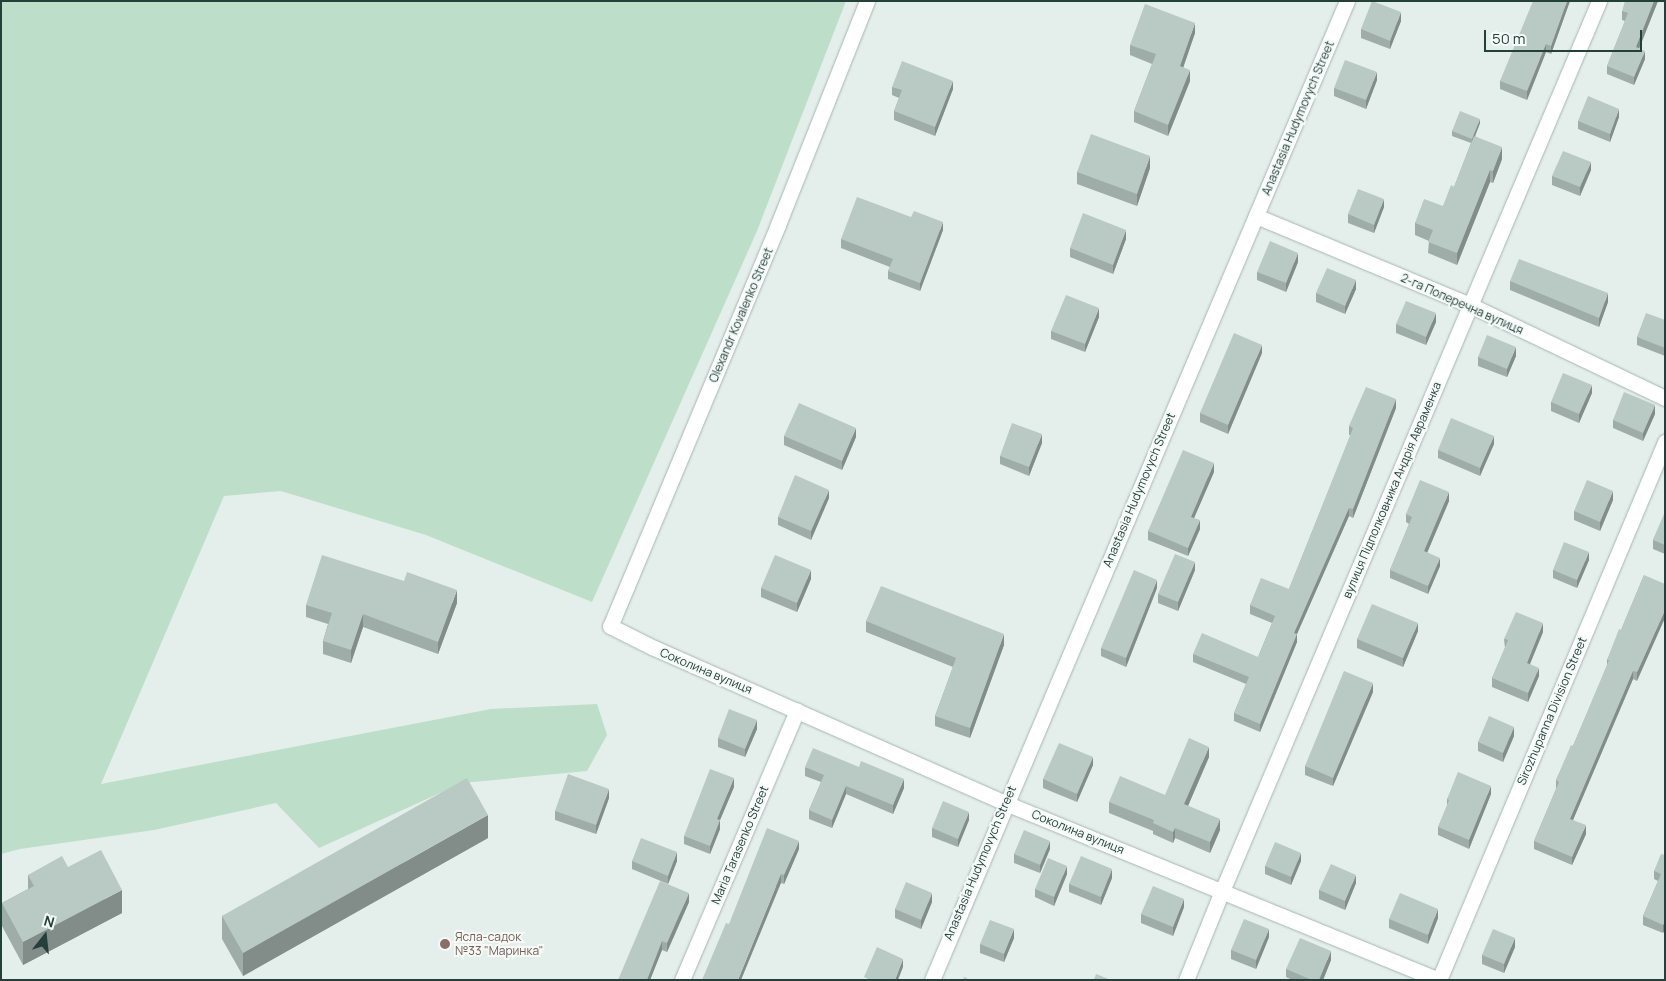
<!DOCTYPE html>
<html>
<head>
<meta charset="utf-8">
<style>
	body { margin:0 }
	#map { position:relative; width:1666px; height:981px; overflow:hidden; background:#e4eeea; font-family:Manrope,sans-serif }
	div>[style] { position:absolute }
	[style*='--x'] { left:calc(var(--x)*1px); top:calc(var(--y)*1px); width:calc(var(--w)*1px); rotate:calc(var(--a)*1deg) }
	.green>* { inset:0; background:#bddfc9 }
	.roads { filter:drop-shadow(0 0 1px #a6b6b2) drop-shadow(0 0 1px #a6b6b2) }
	.minor>* { height:15px; margin:-7.5px; padding:0 7.5px; transform-origin:7.5px; border-radius:7.5px; background:#fff }
	.wall>* { inset:0; background:#9fada9 }
	.shaded-wall>* { inset:0; background:#828d89 }
	.building>* { inset:0; background:#b9c9c4 }
	.dots>* { width:14px; height:14px; translate:-50% -50%; box-sizing:border-box; border:2px solid #f5faf8; border-radius:50% }
	span { translate:-50% -50%; white-space:nowrap; text-align:center; line-height:1.15; -webkit-text-stroke:4px #f5faf8; paint-order:stroke }
	.street-label { font-size:12px; color:#23403b }
	.education-label { font-size:12px; color:#785e54 }
	.left { translate:0 -50%; text-align:left }
	.frame { position:absolute; inset:0; border:2px solid #23403b; pointer-events:none }
	.north { position:absolute; left:20px; top:911px; width:50px; height:50px; -webkit-text-stroke:4px #f5faf8; paint-order:stroke; rotate:16deg; font-size:14px; font-weight:700; line-height:20px; text-align:center; color:#23403b }
	.north::after { content:''; display:block; margin:auto; width:18px; height:22px; background:#23403b; clip-path:polygon(50% 0,100% 100%,50% 72%,0 100%) }
	.scale { position:absolute; left:1484px; top:30px; width:158px; height:22px; box-sizing:border-box; border:2px solid #23403b; border-top:0; padding-left:6px; font-size:15px; line-height:18px; white-space:nowrap; color:#23403b; -webkit-text-stroke:4px #f5faf8; paint-order:stroke }
</style>
</head>
<body>
<div id="map">
	<div class="green">
		<i style="clip-path:polygon(1px 1px,846px 1px,757px 231px,592px 602px,426px 535px,281px 491px,224px 496px,101px 784px,491px 709px,597px 704px,607px 735px,587px 771px,462px 783px,319px 848px,276px 803px,154px 830px,20px 849px,1px 854px)"></i>
	</div>
	<div class="roads">
		<div class="minor">
			<i style="--x:867;--y:1;--w:241;--a:111.7"></i>
			<i style="--x:778;--y:225;--w:435;--a:112.7"></i>
			<i style="--x:610;--y:626;--w:49;--a:26.6"></i>
			<i style="--x:654;--y:648;--w:384;--a:23.8"></i>
			<i style="--x:1005;--y:803;--w:469;--a:22.2"></i>
			<i style="--x:1256;--y:216;--w:232;--a:22.6"></i>
			<i style="--x:1470;--y:305;--w:216;--a:25.5"></i>
			<i style="--x:682;--y:980;--w:293;--a:-66.9"></i>
			<i style="--x:932;--y:980;--w:1063;--a:-67.03"></i>
			<i style="--x:1186;--y:980;--w:96;--a:-68"></i>
			<i style="--x:1222;--y:891;--w:967;--a:-67.04"></i>
			<i style="--x:1439;--y:980;--w:584;--a:-67.21"></i>
		</div>
	</div>
	<div class="wall">
		<i style="clip-path:polygon(1570px 1px,1551px 54px,1546px 52px,1527px 100px,1500px 89px,1500px 81px)"></i>
		<i style="clip-path:polygon(1658px 1px,1639px 49px,1645px 59px,1634px 85px,1607px 74px,1607px 66px,1625px 21px,1622px 20px,1622px 11px)"></i>
		<i style="clip-path:polygon(1401px 21px,1390px 49px,1361px 38px,1361px 29px)"></i>
		<i style="clip-path:polygon(1195px 33px,1183px 67px,1190px 81px,1168px 136px,1134px 122px,1134px 111px,1152px 64px,1130px 55px,1130px 45px)"></i>
		<i style="clip-path:polygon(1377px 80px,1366px 109px,1334px 96px,1334px 88px)"></i>
		<i style="clip-path:polygon(892px 87px,953px 89px,935px 136px,894px 120px,894px 111px,899px 98px,892px 95px)"></i>
		<i style="clip-path:polygon(1619px 117px,1610px 142px,1578px 129px,1578px 121px)"></i>
		<i style="clip-path:polygon(1480px 123px,1475px 136px,1502px 159px,1493px 183px,1490px 182px,1457px 265px,1428px 253px,1429px 241px,1415px 235px,1415px 223px,1443px 206px,1454px 187px,1471px 143px,1452px 136px,1452px 131px)"></i>
		<i style="clip-path:polygon(1150px 168px,1137px 206px,1077px 184px,1077px 172px)"></i>
		<i style="clip-path:polygon(1591px 170px,1580px 196px,1552px 185px,1552px 176px)"></i>
		<i style="clip-path:polygon(1384px 207px,1374px 233px,1348px 223px,1348px 214px)"></i>
		<i style="clip-path:polygon(943px 230px,920px 291px,888px 279px,888px 271px,890px 267px,841px 248px,841px 239px)"></i>
		<i style="clip-path:polygon(1126px 239px,1113px 274px,1070px 257px,1070px 248px)"></i>
		<i style="clip-path:polygon(1298px 262px,1286px 292px,1257px 280px,1257px 272px)"></i>
		<i style="clip-path:polygon(1510px 281px,1608px 302px,1599px 327px,1510px 290px)"></i>
		<i style="clip-path:polygon(1356px 289px,1345px 314px,1316px 302px,1316px 293px)"></i>
		<i style="clip-path:polygon(1099px 317px,1085px 352px,1051px 339px,1051px 331px)"></i>
		<i style="clip-path:polygon(1665px 320px,1665px 356px,1637px 345px,1637px 337px)"></i>
		<i style="clip-path:polygon(1436px 322px,1426px 345px,1396px 333px,1396px 324px)"></i>
		<i style="clip-path:polygon(1262px 353px,1228px 434px,1200px 422px,1200px 413px)"></i>
		<i style="clip-path:polygon(1516px 356px,1507px 377px,1478px 366px,1478px 357px)"></i>
		<i style="clip-path:polygon(1592px 393px,1579px 423px,1551px 411px,1551px 402px)"></i>
		<i style="clip-path:polygon(1396px 408px,1353px 518px,1349px 516px,1297px 634px,1297px 642px,1260px 732px,1234px 721px,1234px 713px,1246px 684px,1193px 662px,1193px 654px,1258px 657px,1272px 623px,1250px 614px,1250px 605px,1289px 589px,1351px 435px,1349px 435px,1349px 426px)"></i>
		<i style="clip-path:polygon(1655px 414px,1643px 441px,1613px 428px,1613px 420px)"></i>
		<i style="clip-path:polygon(784px 436px,856px 437px,842px 470px,784px 445px)"></i>
		<i style="clip-path:polygon(1042px 443px,1029px 476px,1000px 464px,1000px 456px)"></i>
		<i style="clip-path:polygon(1494px 444px,1480px 476px,1438px 458px,1438px 450px)"></i>
		<i style="clip-path:polygon(1214px 472px,1194px 518px,1200px 529px,1188px 556px,1148px 540px,1148px 531px)"></i>
		<i style="clip-path:polygon(829px 498px,811px 540px,778px 525px,778px 517px)"></i>
		<i style="clip-path:polygon(1613px 500px,1600px 531px,1574px 520px,1574px 511px)"></i>
		<i style="clip-path:polygon(1449px 501px,1427px 553px,1440px 566px,1428px 594px,1390px 578px,1390px 570px,1409px 524px,1406px 522px,1406px 514px)"></i>
		<i style="clip-path:polygon(1665px 514px,1665px 554px,1653px 549px,1653px 540px)"></i>
		<i style="clip-path:polygon(1589px 560px,1577px 588px,1553px 578px,1553px 570px)"></i>
		<i style="clip-path:polygon(1195px 570px,1178px 611px,1158px 603px,1158px 594px)"></i>
		<i style="clip-path:polygon(1644px 575px,1637px 681px,1633px 679px,1573px 820px,1586px 834px,1572px 865px,1534px 849px,1534px 841px,1556px 789px,1556px 780px,1573px 746px,1607px 666px,1607px 660px,1621px 630px)"></i>
		<i style="clip-path:polygon(811px 579px,797px 612px,761px 597px,761px 588px)"></i>
		<i style="clip-path:polygon(1157px 588px,1126px 667px,1101px 656px,1101px 648px)"></i>
		<i style="clip-path:polygon(457px 603px,438px 654px,363px 627px,351px 663px,323px 654px,323px 641px,328px 624px,306px 617px,306px 605px)"></i>
		<i style="clip-path:polygon(866px 621px,1004px 645px,970px 738px,935px 726px,935px 716px,953px 667px,866px 632px)"></i>
		<i style="clip-path:polygon(1418px 631px,1403px 667px,1357px 648px,1357px 639px)"></i>
		<i style="clip-path:polygon(1543px 632px,1530px 664px,1539px 676px,1528px 702px,1492px 687px,1492px 678px,1505px 648px,1504px 639px)"></i>
		<i style="clip-path:polygon(1373px 692px,1333px 786px,1305px 775px,1305px 766px)"></i>
		<i style="clip-path:polygon(757px 729px,745px 757px,718px 747px,718px 738px)"></i>
		<i style="clip-path:polygon(1514px 736px,1503px 762px,1478px 751px,1478px 742px)"></i>
		<i style="clip-path:polygon(1209px 757px,1188px 806px,1220px 830px,1210px 853px,1175px 838px,1173px 843px,1153px 834px,1153px 831px,1109px 813px,1109px 802px,1165px 795px)"></i>
		<i style="clip-path:polygon(1093px 765px,1077px 802px,1043px 788px,1043px 779px)"></i>
		<i style="clip-path:polygon(805px 767px,904px 788px,893px 814px,846px 794px,832px 828px,809px 819px,809px 810px,821px 782px,805px 776px)"></i>
		<i style="clip-path:polygon(734px 787px,720px 820px,720px 829px,710px 854px,684px 844px,684px 836px)"></i>
		<i style="clip-path:polygon(1491px 794px,1469px 849px,1438px 835px,1438px 827px,1447px 807px,1447px 799px)"></i>
		<i style="clip-path:polygon(609px 798px,596px 834px,555px 820px,555px 811px)"></i>
		<i style="clip-path:polygon(969px 820px,958px 847px,932px 837px,932px 828px)"></i>
		<i style="clip-path:polygon(488px 838px,243px 976px,222px 939px,222px 916px)"></i>
		<i style="clip-path:polygon(799px 849px,784px 884px,781px 883px,729px 924px)"></i>
		<i style="clip-path:polygon(1050px 849px,1040px 873px,1014px 863px,1014px 854px)"></i>
		<i style="clip-path:polygon(1665px 855px,1665px 929px,1663px 933px,1643px 925px,1643px 916px,1658px 881px,1654px 879px,1654px 871px)"></i>
		<i style="clip-path:polygon(632px 861px,677px 861px,668px 884px,632px 869px)"></i>
		<i style="clip-path:polygon(1301px 861px,1291px 885px,1265px 874px,1265px 866px)"></i>
		<i style="clip-path:polygon(68px 867px,122px 913px,23px 965px,2px 926px,2px 903px,28px 889px,28px 875px)"></i>
		<i style="clip-path:polygon(1067px 874px,1054px 906px,1035px 897px,1035px 889px)"></i>
		<i style="clip-path:polygon(1112px 878px,1101px 905px,1069px 892px,1069px 884px)"></i>
		<i style="clip-path:polygon(1356px 883px,1345px 910px,1319px 899px,1319px 890px)"></i>
		<i style="clip-path:polygon(689px 902px,667px 952px,662px 950px,650px 980px,618px 980px)"></i>
		<i style="clip-path:polygon(932px 902px,921px 929px,895px 918px,895px 909px)"></i>
		<i style="clip-path:polygon(1184px 907px,1173px 936px,1141px 923px,1141px 914px)"></i>
		<i style="clip-path:polygon(1438px 918px,1428px 944px,1389px 928px,1389px 919px)"></i>
		<i style="clip-path:polygon(1269px 937px,1256px 969px,1231px 959px,1231px 950px)"></i>
		<i style="clip-path:polygon(1014px 938px,1004px 962px,980px 953px,980px 944px)"></i>
		<i style="clip-path:polygon(1515px 947px,1504px 973px,1482px 964px,1482px 955px)"></i>
		<i style="clip-path:polygon(1331px 960px,1323px 980px,1292px 980px,1286px 977px,1286px 969px)"></i>
	</div>
	<div class="shaded-wall">
		<i style="clip-path:polygon(1567px 1px,1570px 1px,1551px 54px,1551px 46px)"></i>
		<i style="clip-path:polygon(1654px 1px,1658px 1px,1636px 56px,1636px 47px)"></i>
		<i style="clip-path:polygon(1401px 12px,1401px 21px,1390px 49px,1390px 41px)"></i>
		<i style="clip-path:polygon(1195px 23px,1195px 33px,1180px 77px,1180px 66px)"></i>
		<i style="clip-path:polygon(1546px 44px,1546px 52px,1527px 100px,1527px 91px)"></i>
		<i style="clip-path:polygon(1645px 51px,1645px 59px,1634px 85px,1634px 77px)"></i>
		<i style="clip-path:polygon(1190px 70px,1190px 81px,1168px 136px,1168px 125px)"></i>
		<i style="clip-path:polygon(1377px 72px,1377px 80px,1366px 109px,1366px 100px)"></i>
		<i style="clip-path:polygon(953px 81px,953px 89px,935px 136px,935px 127px)"></i>
		<i style="clip-path:polygon(1619px 109px,1619px 117px,1610px 142px,1610px 134px)"></i>
		<i style="clip-path:polygon(1480px 119px,1480px 123px,1472px 144px,1472px 139px)"></i>
		<i style="clip-path:polygon(1502px 147px,1502px 159px,1493px 183px,1493px 171px)"></i>
		<i style="clip-path:polygon(1150px 156px,1150px 168px,1137px 206px,1137px 194px)"></i>
		<i style="clip-path:polygon(1591px 162px,1591px 170px,1580px 196px,1580px 187px)"></i>
		<i style="clip-path:polygon(1490px 170px,1490px 182px,1457px 265px,1457px 253px)"></i>
		<i style="clip-path:polygon(1384px 199px,1384px 207px,1374px 233px,1374px 225px)"></i>
		<i style="clip-path:polygon(943px 222px,943px 230px,920px 291px,920px 283px)"></i>
		<i style="clip-path:polygon(1126px 230px,1126px 239px,1113px 274px,1113px 265px)"></i>
		<i style="clip-path:polygon(1298px 253px,1298px 262px,1286px 292px,1286px 283px)"></i>
		<i style="clip-path:polygon(1356px 280px,1356px 289px,1345px 314px,1345px 306px)"></i>
		<i style="clip-path:polygon(1608px 293px,1608px 302px,1599px 327px,1599px 318px)"></i>
		<i style="clip-path:polygon(1099px 308px,1099px 317px,1085px 352px,1085px 344px)"></i>
		<i style="clip-path:polygon(1436px 313px,1436px 322px,1426px 345px,1426px 337px)"></i>
		<i style="clip-path:polygon(1262px 345px,1262px 353px,1228px 434px,1228px 425px)"></i>
		<i style="clip-path:polygon(1516px 347px,1516px 356px,1507px 377px,1507px 369px)"></i>
		<i style="clip-path:polygon(1592px 385px,1592px 393px,1579px 423px,1579px 414px)"></i>
		<i style="clip-path:polygon(1396px 399px,1396px 408px,1353px 518px,1353px 509px)"></i>
		<i style="clip-path:polygon(1655px 405px,1655px 414px,1643px 441px,1643px 433px)"></i>
		<i style="clip-path:polygon(856px 428px,856px 437px,842px 470px,842px 461px)"></i>
		<i style="clip-path:polygon(1042px 434px,1042px 443px,1029px 476px,1029px 467px)"></i>
		<i style="clip-path:polygon(1494px 436px,1494px 444px,1480px 476px,1480px 468px)"></i>
		<i style="clip-path:polygon(1214px 463px,1214px 472px,1191px 525px,1191px 517px)"></i>
		<i style="clip-path:polygon(829px 490px,829px 498px,811px 540px,811px 531px)"></i>
		<i style="clip-path:polygon(1613px 491px,1613px 500px,1600px 531px,1600px 522px)"></i>
		<i style="clip-path:polygon(1449px 492px,1449px 501px,1424px 560px,1424px 551px)"></i>
		<i style="clip-path:polygon(1349px 508px,1349px 516px,1297px 634px,1297px 642px,1260px 732px,1260px 724px,1294px 633px)"></i>
		<i style="clip-path:polygon(1200px 520px,1200px 529px,1188px 556px,1188px 548px)"></i>
		<i style="clip-path:polygon(1589px 552px,1589px 560px,1577px 588px,1577px 580px)"></i>
		<i style="clip-path:polygon(1440px 558px,1440px 566px,1428px 594px,1428px 586px)"></i>
		<i style="clip-path:polygon(1195px 562px,1195px 570px,1178px 611px,1178px 602px)"></i>
		<i style="clip-path:polygon(811px 570px,811px 579px,797px 612px,797px 603px)"></i>
		<i style="clip-path:polygon(1157px 580px,1157px 588px,1126px 667px,1126px 658px)"></i>
		<i style="clip-path:polygon(457px 590px,457px 603px,438px 654px,438px 642px)"></i>
		<i style="clip-path:polygon(1665px 610px,1665px 618px,1637px 681px,1637px 672px)"></i>
		<i style="clip-path:polygon(363px 614px,363px 627px,351px 663px,351px 650px)"></i>
		<i style="clip-path:polygon(1418px 623px,1418px 631px,1403px 667px,1403px 658px)"></i>
		<i style="clip-path:polygon(1543px 623px,1543px 632px,1527px 671px,1527px 663px)"></i>
		<i style="clip-path:polygon(1004px 634px,1004px 645px,970px 738px,970px 728px)"></i>
		<i style="clip-path:polygon(1539px 668px,1539px 676px,1528px 702px,1528px 693px)"></i>
		<i style="clip-path:polygon(1633px 671px,1633px 679px,1570px 827px,1570px 819px)"></i>
		<i style="clip-path:polygon(1373px 683px,1373px 692px,1333px 786px,1333px 778px)"></i>
		<i style="clip-path:polygon(757px 720px,757px 729px,745px 757px,745px 749px)"></i>
		<i style="clip-path:polygon(1514px 727px,1514px 736px,1503px 762px,1503px 753px)"></i>
		<i style="clip-path:polygon(1209px 747px,1209px 757px,1184px 815px,1184px 804px)"></i>
		<i style="clip-path:polygon(1093px 757px,1093px 765px,1077px 802px,1077px 794px)"></i>
		<i style="clip-path:polygon(734px 778px,734px 787px,717px 827px,717px 819px)"></i>
		<i style="clip-path:polygon(904px 779px,904px 788px,893px 814px,893px 805px)"></i>
		<i style="clip-path:polygon(846px 786px,846px 794px,832px 828px,832px 820px)"></i>
		<i style="clip-path:polygon(1491px 786px,1491px 794px,1469px 849px,1469px 840px)"></i>
		<i style="clip-path:polygon(609px 789px,609px 798px,596px 834px,596px 825px)"></i>
		<i style="clip-path:polygon(969px 812px,969px 820px,958px 847px,958px 839px)"></i>
		<i style="clip-path:polygon(488px 815px,488px 838px,243px 976px,243px 953px)"></i>
		<i style="clip-path:polygon(1220px 819px,1220px 830px,1210px 853px,1210px 842px)"></i>
		<i style="clip-path:polygon(720px 820px,720px 829px,710px 854px,710px 846px)"></i>
		<i style="clip-path:polygon(1586px 825px,1586px 834px,1572px 865px,1572px 857px)"></i>
		<i style="clip-path:polygon(1175px 828px,1175px 838px,1173px 843px,1173px 832px)"></i>
		<i style="clip-path:polygon(799px 841px,799px 849px,784px 884px,784px 875px)"></i>
		<i style="clip-path:polygon(1050px 841px,1050px 849px,1040px 873px,1040px 865px)"></i>
		<i style="clip-path:polygon(677px 852px,677px 861px,668px 884px,668px 876px)"></i>
		<i style="clip-path:polygon(1301px 853px,1301px 861px,1291px 885px,1291px 877px)"></i>
		<i style="clip-path:polygon(1067px 866px,1067px 874px,1054px 906px,1054px 897px)"></i>
		<i style="clip-path:polygon(1112px 869px,1112px 878px,1101px 905px,1101px 897px)"></i>
		<i style="clip-path:polygon(781px 874px,781px 883px,741px 980px,738px 980px)"></i>
		<i style="clip-path:polygon(1356px 875px,1356px 883px,1345px 910px,1345px 901px)"></i>
		<i style="clip-path:polygon(122px 890px,122px 913px,23px 965px,23px 942px)"></i>
		<i style="clip-path:polygon(689px 893px,689px 902px,667px 952px,667px 943px)"></i>
		<i style="clip-path:polygon(932px 893px,932px 902px,921px 929px,921px 920px)"></i>
		<i style="clip-path:polygon(1184px 899px,1184px 907px,1173px 936px,1173px 927px)"></i>
		<i style="clip-path:polygon(1438px 909px,1438px 918px,1428px 944px,1428px 935px)"></i>
		<i style="clip-path:polygon(1665px 921px,1665px 929px,1663px 933px,1663px 925px)"></i>
		<i style="clip-path:polygon(1014px 929px,1014px 938px,1004px 962px,1004px 954px)"></i>
		<i style="clip-path:polygon(1269px 929px,1269px 937px,1256px 969px,1256px 960px)"></i>
		<i style="clip-path:polygon(1515px 938px,1515px 947px,1504px 973px,1504px 964px)"></i>
		<i style="clip-path:polygon(662px 941px,662px 950px,650px 980px,647px 980px)"></i>
		<i style="clip-path:polygon(1331px 951px,1331px 960px,1323px 980px,1319px 980px)"></i>
		<i style="clip-path:polygon(903px 959px,903px 967px,898px 980px,895px 980px)"></i>
	</div>
	<div class="building">
		<i style="clip-path:polygon(1372px 1px,1401px 12px,1390px 41px,1361px 29px)"></i>
		<i style="clip-path:polygon(1533px 1px,1567px 1px,1551px 46px,1546px 44px,1527px 91px,1500px 81px)"></i>
		<i style="clip-path:polygon(1625px 1px,1654px 1px,1636px 47px,1645px 51px,1634px 77px,1607px 66px,1628px 13px,1622px 11px)"></i>
		<i style="clip-path:polygon(1145px 4px,1195px 23px,1180px 66px,1190px 70px,1168px 125px,1134px 111px,1156px 54px,1130px 45px)"></i>
		<i style="clip-path:polygon(1345px 60px,1377px 72px,1366px 100px,1334px 88px)"></i>
		<i style="clip-path:polygon(902px 61px,953px 81px,935px 127px,894px 111px,902px 90px,892px 87px)"></i>
		<i style="clip-path:polygon(1588px 96px,1619px 109px,1610px 134px,1578px 121px)"></i>
		<i style="clip-path:polygon(1460px 111px,1480px 119px,1472px 139px,1452px 131px)"></i>
		<i style="clip-path:polygon(1091px 134px,1150px 156px,1137px 194px,1077px 172px)"></i>
		<i style="clip-path:polygon(1474px 136px,1502px 147px,1493px 171px,1490px 170px,1457px 253px,1428px 242px,1433px 230px,1415px 223px,1424px 199px,1443px 206px,1451px 185px,1454px 187px)"></i>
		<i style="clip-path:polygon(1563px 151px,1591px 162px,1580px 187px,1552px 176px)"></i>
		<i style="clip-path:polygon(1358px 189px,1384px 199px,1374px 225px,1348px 214px)"></i>
		<i style="clip-path:polygon(857px 197px,911px 217px,914px 211px,943px 222px,920px 283px,888px 271px,893px 259px,841px 239px)"></i>
		<i style="clip-path:polygon(1083px 213px,1126px 230px,1113px 265px,1070px 248px)"></i>
		<i style="clip-path:polygon(1270px 241px,1298px 253px,1286px 283px,1257px 272px)"></i>
		<i style="clip-path:polygon(1519px 259px,1608px 293px,1599px 318px,1510px 281px)"></i>
		<i style="clip-path:polygon(1327px 268px,1356px 280px,1345px 306px,1316px 293px)"></i>
		<i style="clip-path:polygon(1066px 295px,1099px 308px,1085px 344px,1051px 331px)"></i>
		<i style="clip-path:polygon(1406px 301px,1436px 313px,1426px 337px,1396px 324px)"></i>
		<i style="clip-path:polygon(1646px 313px,1665px 320px,1665px 348px,1637px 337px)"></i>
		<i style="clip-path:polygon(1234px 333px,1262px 345px,1228px 425px,1200px 413px)"></i>
		<i style="clip-path:polygon(1487px 335px,1516px 347px,1507px 369px,1478px 357px)"></i>
		<i style="clip-path:polygon(1563px 373px,1592px 385px,1579px 414px,1551px 402px)"></i>
		<i style="clip-path:polygon(1366px 387px,1396px 399px,1353px 509px,1349px 508px,1294px 633px,1297px 634px,1260px 724px,1234px 713px,1249px 677px,1193px 654px,1202px 633px,1258px 657px,1275px 616px,1250px 605px,1261px 578px,1289px 589px,1353px 428px,1349px 426px)"></i>
		<i style="clip-path:polygon(1624px 392px,1655px 405px,1643px 433px,1613px 420px)"></i>
		<i style="clip-path:polygon(799px 403px,856px 428px,842px 461px,784px 436px)"></i>
		<i style="clip-path:polygon(1451px 418px,1494px 436px,1480px 468px,1438px 450px)"></i>
		<i style="clip-path:polygon(1012px 423px,1042px 434px,1029px 467px,1000px 456px)"></i>
		<i style="clip-path:polygon(1183px 450px,1214px 463px,1191px 517px,1200px 520px,1188px 548px,1148px 531px)"></i>
		<i style="clip-path:polygon(795px 475px,829px 490px,811px 531px,778px 517px)"></i>
		<i style="clip-path:polygon(1420px 480px,1449px 492px,1424px 551px,1440px 558px,1428px 586px,1390px 570px,1412px 517px,1406px 514px)"></i>
		<i style="clip-path:polygon(1587px 480px,1613px 491px,1600px 522px,1574px 511px)"></i>
		<i style="clip-path:polygon(1664px 514px,1665px 514px,1665px 545px,1653px 540px)"></i>
		<i style="clip-path:polygon(1564px 542px,1589px 552px,1577px 580px,1553px 570px)"></i>
		<i style="clip-path:polygon(1175px 554px,1195px 562px,1178px 602px,1158px 594px)"></i>
		<i style="clip-path:polygon(322px 555px,404px 581px,407px 572px,457px 590px,438px 642px,363px 614px,351px 650px,323px 641px,332px 613px,306px 605px)"></i>
		<i style="clip-path:polygon(775px 555px,811px 570px,797px 603px,761px 588px)"></i>
		<i style="clip-path:polygon(1134px 570px,1157px 580px,1126px 658px,1101px 648px)"></i>
		<i style="clip-path:polygon(1644px 575px,1665px 584px,1665px 610px,1637px 672px,1633px 671px,1570px 819px,1586px 825px,1572px 857px,1534px 841px,1559px 782px,1556px 780px,1571px 745px,1573px 746px,1609px 660px,1607px 660px,1619px 629px,1621px 630px)"></i>
		<i style="clip-path:polygon(881px 586px,1004px 634px,970px 728px,935px 716px,956px 658px,866px 621px)"></i>
		<i style="clip-path:polygon(1372px 604px,1418px 623px,1403px 658px,1357px 639px)"></i>
		<i style="clip-path:polygon(1516px 612px,1543px 623px,1527px 663px,1539px 668px,1528px 693px,1492px 678px,1508px 640px,1504px 639px)"></i>
		<i style="clip-path:polygon(1344px 671px,1373px 683px,1333px 778px,1305px 766px)"></i>
		<i style="clip-path:polygon(729px 709px,757px 720px,745px 749px,718px 738px)"></i>
		<i style="clip-path:polygon(1489px 716px,1514px 727px,1503px 753px,1478px 742px)"></i>
		<i style="clip-path:polygon(1189px 738px,1209px 747px,1184px 804px,1220px 819px,1210px 842px,1175px 828px,1173px 832px,1153px 823px,1154px 820px,1109px 802px,1120px 776px,1165px 795px)"></i>
		<i style="clip-path:polygon(1059px 743px,1093px 757px,1077px 794px,1043px 779px)"></i>
		<i style="clip-path:polygon(813px 748px,859px 767px,861px 761px,904px 779px,893px 805px,846px 786px,832px 820px,809px 810px,824px 775px,805px 767px)"></i>
		<i style="clip-path:polygon(710px 769px,734px 778px,717px 819px,720px 820px,710px 846px,684px 836px)"></i>
		<i style="clip-path:polygon(1458px 772px,1491px 786px,1469px 840px,1438px 827px,1449px 800px,1447px 799px)"></i>
		<i style="clip-path:polygon(568px 774px,609px 789px,596px 825px,555px 811px)"></i>
		<i style="clip-path:polygon(467px 778px,488px 815px,243px 953px,222px 916px)"></i>
		<i style="clip-path:polygon(943px 801px,969px 812px,958px 839px,932px 828px)"></i>
		<i style="clip-path:polygon(767px 828px,799px 841px,784px 875px,781px 874px,738px 980px,702px 980px,726px 923px,729px 924px)"></i>
		<i style="clip-path:polygon(1024px 830px,1050px 841px,1040px 865px,1014px 854px)"></i>
		<i style="clip-path:polygon(641px 838px,677px 852px,668px 876px,632px 861px)"></i>
		<i style="clip-path:polygon(1275px 842px,1301px 853px,1291px 877px,1265px 866px)"></i>
		<i style="clip-path:polygon(101px 850px,122px 890px,23px 942px,2px 903px,34px 886px,28px 875px,62px 856px,68px 867px)"></i>
		<i style="clip-path:polygon(1661px 854px,1665px 855px,1665px 921px,1663px 925px,1643px 916px,1661px 874px,1654px 871px)"></i>
		<i style="clip-path:polygon(1081px 856px,1112px 869px,1101px 897px,1069px 884px)"></i>
		<i style="clip-path:polygon(1048px 858px,1067px 866px,1054px 897px,1035px 889px)"></i>
		<i style="clip-path:polygon(1331px 864px,1356px 875px,1345px 901px,1319px 890px)"></i>
		<i style="clip-path:polygon(660px 881px,689px 893px,667px 943px,662px 941px,647px 980px,618px 980px)"></i>
		<i style="clip-path:polygon(906px 882px,932px 893px,921px 920px,895px 909px)"></i>
		<i style="clip-path:polygon(1153px 886px,1184px 899px,1173px 927px,1141px 914px)"></i>
		<i style="clip-path:polygon(1400px 893px,1438px 909px,1428px 935px,1389px 919px)"></i>
		<i style="clip-path:polygon(1244px 919px,1269px 929px,1256px 960px,1231px 950px)"></i>
		<i style="clip-path:polygon(990px 920px,1014px 929px,1004px 954px,980px 944px)"></i>
		<i style="clip-path:polygon(1493px 929px,1515px 938px,1504px 964px,1482px 955px)"></i>
		<i style="clip-path:polygon(1300px 938px,1331px 951px,1319px 980px,1312px 980px,1286px 969px)"></i>
		<i style="clip-path:polygon(877px 947px,903px 959px,895px 980px,871px 980px,864px 977px)"></i>
		<i style="clip-path:polygon(1096px 974px,1111px 980px,1094px 980px)"></i>
		<i style="clip-path:polygon(964px 977px,970px 980px,963px 980px)"></i>
	</div>
	<div class="dots">
		<i style="left:445px;top:944px;background:#8d6e63"></i>
	</div>
	<div class="street-label">
		<span style="left:1298px;top:118px;rotate:-67deg">Anastasia Hudymovych Street</span>
		<span style="left:1462px;top:304px;rotate:24deg">2-га Поперечна вулиця</span>
		<span style="left:741px;top:315px;rotate:-67deg">Olexandr Kovalenko Street</span>
		<span style="left:1139px;top:490px;rotate:-67deg">Anastasia Hudymovych Street</span>
		<span style="left:1392px;top:490px;rotate:-67deg">вулиця Підполковника Андрія Авраменка</span>
		<span style="left:706px;top:671px;rotate:23deg">Соколина вулиця</span>
		<span style="left:1552px;top:711px;rotate:-67deg">Sirozhupanna Division Street</span>
		<span style="left:1078px;top:832px;rotate:22deg">Соколина вулиця</span>
		<span style="left:740px;top:845px;rotate:-67deg">Maria Tarasenko Street</span>
		<span style="left:980px;top:863px;rotate:-67deg">Anastasia Hudymovych Street</span>
	</div>
	<div class="education-label">
		<span class="left" style="left:455px;top:944px">Ясла-садок<br>№33 "Маринка"</span>
	</div>
	<div class="frame"></div>
	<div class="north">N</div>
	<div class="scale">50 m</div>
</div>
</body>
</html>
